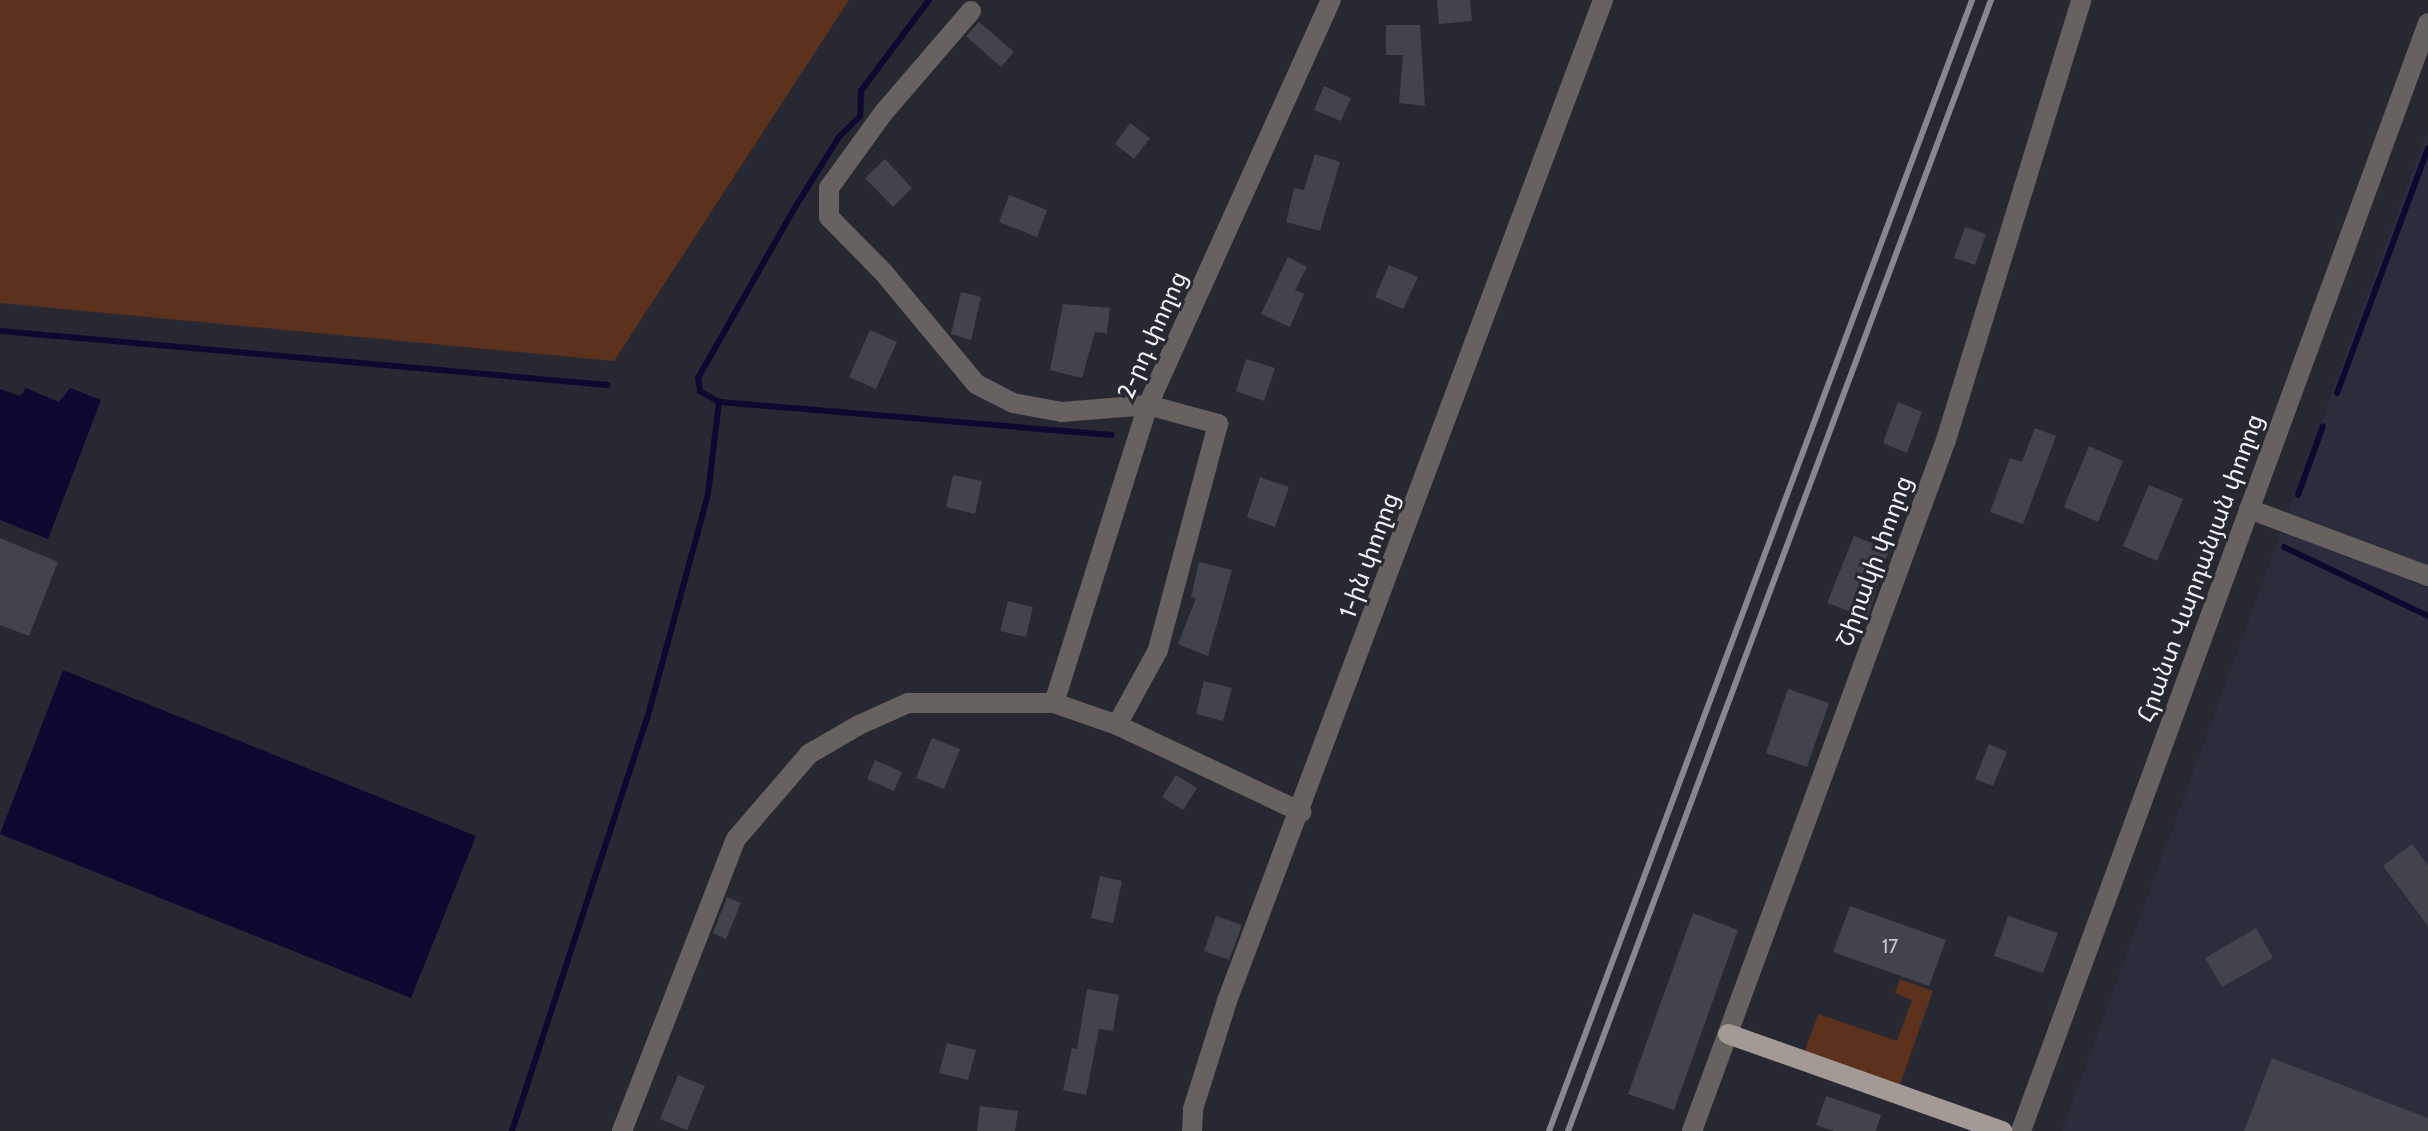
<!DOCTYPE html>
<html>
<head>
<meta charset="utf-8">
<style>
	body { margin:0 }
	#map { position:relative; width:2428px; height:1131px; overflow:hidden; background:#272831; font-family:Cabin,"Noto Sans Armenian",sans-serif }
	div>[style] { position:absolute }
	[style*='--x'] { left:calc(var(--x)*1px); top:calc(var(--y)*1px); width:calc(var(--w)*1px); rotate:calc(var(--a)*1deg) }
	.built>* { inset:0; background:#2b2c3c }
	.green>* { inset:0; background:#5c321d }
	.water>* { inset:0; background:#0d0830 }
	.stream>* { height:6px; margin:-3px; padding:0 3px; transform-origin:3px; border-radius:3px; background:#0d0830 }
	.building>* { inset:0; background:#43434e }
	.minor>* { height:20px; margin:-10px; padding:0 10px; transform-origin:10px; border-radius:10px; background:#67625f }
	.major>* { height:20px; margin:-10px; padding:0 10px; transform-origin:10px; border-radius:10px; background:#a49a95 }
	.rail>* { height:6px; margin:-3px; padding:0 3px; transform-origin:3px; border-radius:3px; background:#86878f }
	span { translate:-50% -50%; white-space:nowrap; text-align:center; line-height:1.15; -webkit-text-stroke:6px #272831; paint-order:stroke }
	.number-label { font-size:20px; color:#c6c7ce }
	.number-label span { -webkit-text-stroke-width:0 }
	.street-label { font-size:24px; color:#f2f3f9 }
</style>
</head>
<body>
<div id="map">
	<div class="built">
		<i style="clip-path:polygon(2428px 130px,2428px 1131px,2062px 1131px)"></i>
	</div>
	<div class="green">
		<i style="clip-path:polygon(0 0,849px 0,614px 361px,0 303px)"></i>
		<i style="clip-path:polygon(1900px 979px,1933px 991px,1899px 1087px,1804px 1053px,1818px 1014px,1897px 1041px,1912px 1000px,1895px 993px)"></i>
	</div>
	<div class="water">
		<i style="clip-path:polygon(26px 388px,59px 402px,70px 388px,101px 400px,48px 539px,0 520px,0 389px,20px 396px)"></i>
		<i style="clip-path:polygon(63px 670px,476px 836px,411px 998px,0 834px)"></i>
	</div>
	<div class="stream">
		<i style="--x:929;--y:0;--w:114;--a:126.8"></i>
		<i style="--x:861;--y:91;--w:25;--a:92"></i>
		<i style="--x:860;--y:116;--w:30;--a:135"></i>
		<i style="--x:839;--y:137;--w:85;--a:122"></i>
		<i style="--x:794;--y:209;--w:194;--a:119.6"></i>
		<i style="--x:698;--y:378;--w:13;--a:81"></i>
		<i style="--x:700;--y:391;--w:22;--a:30"></i>
		<i style="--x:719;--y:402;--w:394;--a:4.8"></i>
		<i style="--x:0;--y:331;--w:610;--a:5.08"></i>
		<i style="--x:2337;--y:393;--w:261;--a:-69.6"></i>
		<i style="--x:2298;--y:495;--w:73;--a:-70.1"></i>
		<i style="--x:2284;--y:547;--w:160;--a:25.6"></i>
		<i style="--x:512;--y:1131;--w:434;--a:-71.9"></i>
		<i style="--x:647;--y:719;--w:233;--a:-74.8"></i>
		<i style="--x:708;--y:494;--w:93;--a:-83.2"></i>
	</div>
	<div class="building">
		<i style="clip-path:polygon(1437px 0,1470px 0,1472px 21px,1439px 24px)"></i>
		<i style="clip-path:polygon(979px 22px,1014px 52px,1001px 67px,966px 36px)"></i>
		<i style="clip-path:polygon(1386px 25px,1420px 25px,1425px 106px,1399px 103px,1403px 55px,1386px 55px)"></i>
		<i style="clip-path:polygon(1324px 86px,1351px 98px,1341px 121px,1314px 110px)"></i>
		<i style="clip-path:polygon(1130px 123px,1150px 138px,1134px 159px,1115px 144px)"></i>
		<i style="clip-path:polygon(1315px 154px,1340px 162px,1320px 231px,1286px 222px,1294px 188px,1304px 190px)"></i>
		<i style="clip-path:polygon(885px 159px,912px 188px,893px 207px,865px 178px)"></i>
		<i style="clip-path:polygon(1009px 195px,1047px 210px,1037px 237px,999px 222px)"></i>
		<i style="clip-path:polygon(1965px 227px,1986px 234px,1975px 265px,1954px 258px)"></i>
		<i style="clip-path:polygon(1288px 257px,1307px 267px,1295px 290px,1304px 294px,1290px 327px,1261px 314px)"></i>
		<i style="clip-path:polygon(1389px 265px,1418px 277px,1403px 309px,1375px 297px)"></i>
		<i style="clip-path:polygon(961px 292px,981px 297px,971px 340px,951px 334px)"></i>
		<i style="clip-path:polygon(1063px 304px,1110px 308px,1107px 333px,1095px 332px,1082px 378px,1050px 370px)"></i>
		<i style="clip-path:polygon(870px 330px,897px 342px,876px 389px,849px 377px)"></i>
		<i style="clip-path:polygon(1246px 359px,1275px 368px,1264px 401px,1236px 391px)"></i>
		<i style="clip-path:polygon(1898px 402px,1922px 412px,1907px 453px,1883px 443px)"></i>
		<i style="clip-path:polygon(2035px 428px,2056px 436px,2023px 524px,1990px 512px,2010px 458px,2022px 462px)"></i>
		<i style="clip-path:polygon(2089px 446px,2123px 461px,2098px 522px,2064px 507px)"></i>
		<i style="clip-path:polygon(953px 475px,982px 481px,975px 514px,946px 507px)"></i>
		<i style="clip-path:polygon(1260px 477px,1289px 487px,1275px 527px,1247px 517px)"></i>
		<i style="clip-path:polygon(2149px 485px,2183px 499px,2157px 561px,2123px 546px)"></i>
		<i style="clip-path:polygon(1854px 536px,1889px 550px,1867px 618px,1827px 603px)"></i>
		<i style="clip-path:polygon(0 538px,58px 562px,29px 636px,0 625px)"></i>
		<i style="clip-path:polygon(1199px 562px,1232px 570px,1208px 656px,1178px 644px,1196px 598px,1191px 597px)"></i>
		<i style="clip-path:polygon(1008px 601px,1033px 607px,1026px 637px,1000px 631px)"></i>
		<i style="clip-path:polygon(1204px 681px,1232px 688px,1223px 721px,1196px 714px)"></i>
		<i style="clip-path:polygon(1788px 689px,1829px 703px,1807px 767px,1766px 753px)"></i>
		<i style="clip-path:polygon(932px 738px,960px 749px,944px 789px,916px 778px)"></i>
		<i style="clip-path:polygon(1989px 744px,2007px 752px,1993px 786px,1975px 779px)"></i>
		<i style="clip-path:polygon(875px 760px,902px 772px,894px 791px,867px 779px)"></i>
		<i style="clip-path:polygon(1176px 775px,1197px 788px,1183px 810px,1162px 797px)"></i>
		<i style="clip-path:polygon(2412px 844px,2428px 865px,2428px 926px,2383px 866px)"></i>
		<i style="clip-path:polygon(1100px 876px,1122px 881px,1113px 923px,1091px 918px)"></i>
		<i style="clip-path:polygon(727px 897px,741px 903px,726px 939px,713px 933px)"></i>
		<i style="clip-path:polygon(1850px 906px,1946px 940px,1929px 986px,1833px 952px)"></i>
		<i style="clip-path:polygon(1693px 913px,1738px 930px,1674px 1110px,1628px 1094px)"></i>
		<i style="clip-path:polygon(1216px 916px,1242px 925px,1229px 960px,1204px 951px)"></i>
		<i style="clip-path:polygon(2008px 916px,2058px 933px,2043px 973px,1994px 956px)"></i>
		<i style="clip-path:polygon(2256px 928px,2273px 958px,2222px 987px,2205px 958px)"></i>
		<i style="clip-path:polygon(1087px 989px,1119px 995px,1113px 1031px,1099px 1029px,1086px 1095px,1063px 1090px,1072px 1048px,1077px 1049px)"></i>
		<i style="clip-path:polygon(947px 1043px,976px 1050px,968px 1080px,939px 1073px)"></i>
		<i style="clip-path:polygon(2272px 1058px,2428px 1118px,2428px 1131px,2244px 1131px)"></i>
		<i style="clip-path:polygon(678px 1075px,705px 1086px,687px 1130px,660px 1119px)"></i>
		<i style="clip-path:polygon(1826px 1096px,1881px 1115px,1876px 1131px,1834px 1131px,1816px 1125px)"></i>
		<i style="clip-path:polygon(980px 1106px,1018px 1111px,1015px 1131px,977px 1131px)"></i>
	</div>
	<div class="minor">
		<i style="--x:971;--y:11;--w:133;--a:130.7"></i>
		<i style="--x:884;--y:112;--w:94;--a:125.9"></i>
		<i style="--x:829;--y:188;--w:29;--a:90"></i>
		<i style="--x:829;--y:217;--w:78;--a:45.5"></i>
		<i style="--x:884;--y:273;--w:144;--a:50.3"></i>
		<i style="--x:976;--y:384;--w:42;--a:27.2"></i>
		<i style="--x:1013;--y:403;--w:50;--a:10.4"></i>
		<i style="--x:1062;--y:412;--w:86;--a:-4.7"></i>
		<i style="--x:1148;--y:405;--w:73;--a:15.2"></i>
		<i style="--x:1218;--y:424;--w:234;--a:104.9"></i>
		<i style="--x:1158;--y:650;--w:85;--a:118.7"></i>
		<i style="--x:2249;--y:509;--w:191;--a:20.5"></i>
		<i style="--x:1054;--y:703;--w:312;--a:-72.5"></i>
		<i style="--x:1148;--y:405;--w:444;--a:-65.7"></i>
		<i style="--x:622;--y:1131;--w:313;--a:-68.7"></i>
		<i style="--x:736;--y:839;--w:112;--a:-49.3"></i>
		<i style="--x:809;--y:754;--w:58;--a:-30.1"></i>
		<i style="--x:859;--y:725;--w:54;--a:-24.2"></i>
		<i style="--x:908;--y:703;--w:146;--a:0"></i>
		<i style="--x:1054;--y:703;--w:67;--a:19.2"></i>
		<i style="--x:1117;--y:725;--w:204;--a:25.3"></i>
		<i style="--x:1192;--y:1131;--w:22;--a:-87"></i>
		<i style="--x:1193;--y:1109;--w:113;--a:-72.5"></i>
		<i style="--x:1227;--y:1001;--w:1069;--a:-69.41"></i>
		<i style="--x:1692;--y:1131;--w:736;--a:-69.82"></i>
		<i style="--x:1946;--y:440;--w:460;--a:-72.9"></i>
		<i style="--x:2021;--y:1131;--w:1180;--a:-69.83"></i>
	</div>
	<div class="major">
		<i style="--x:1728;--y:1034;--w:291;--a:19.5"></i>
	</div>
	<div class="rail">
		<i style="--x:1549;--y:1131;--w:1208;--a:-69.49"></i>
		<i style="--x:1568;--y:1131;--w:1208;--a:-69.49"></i>
	</div>
	<div class="number-label">
		<span style="left:1890px;top:946px">17</span>
	</div>
	<div class="street-label">
		<span style="left:1152px;top:335px;rotate:-66deg">2-րդ փողոց</span>
		<span style="left:1369px;top:555px;rotate:-70deg">1-ին փողոց</span>
		<span style="left:1874px;top:561px;rotate:-70deg">Շիրակի փողոց</span>
		<span style="left:2200px;top:568px;rotate:-70deg">Հրանտ Վարդանյան փողոց</span>
	</div>
</div>
</body>
</html>
